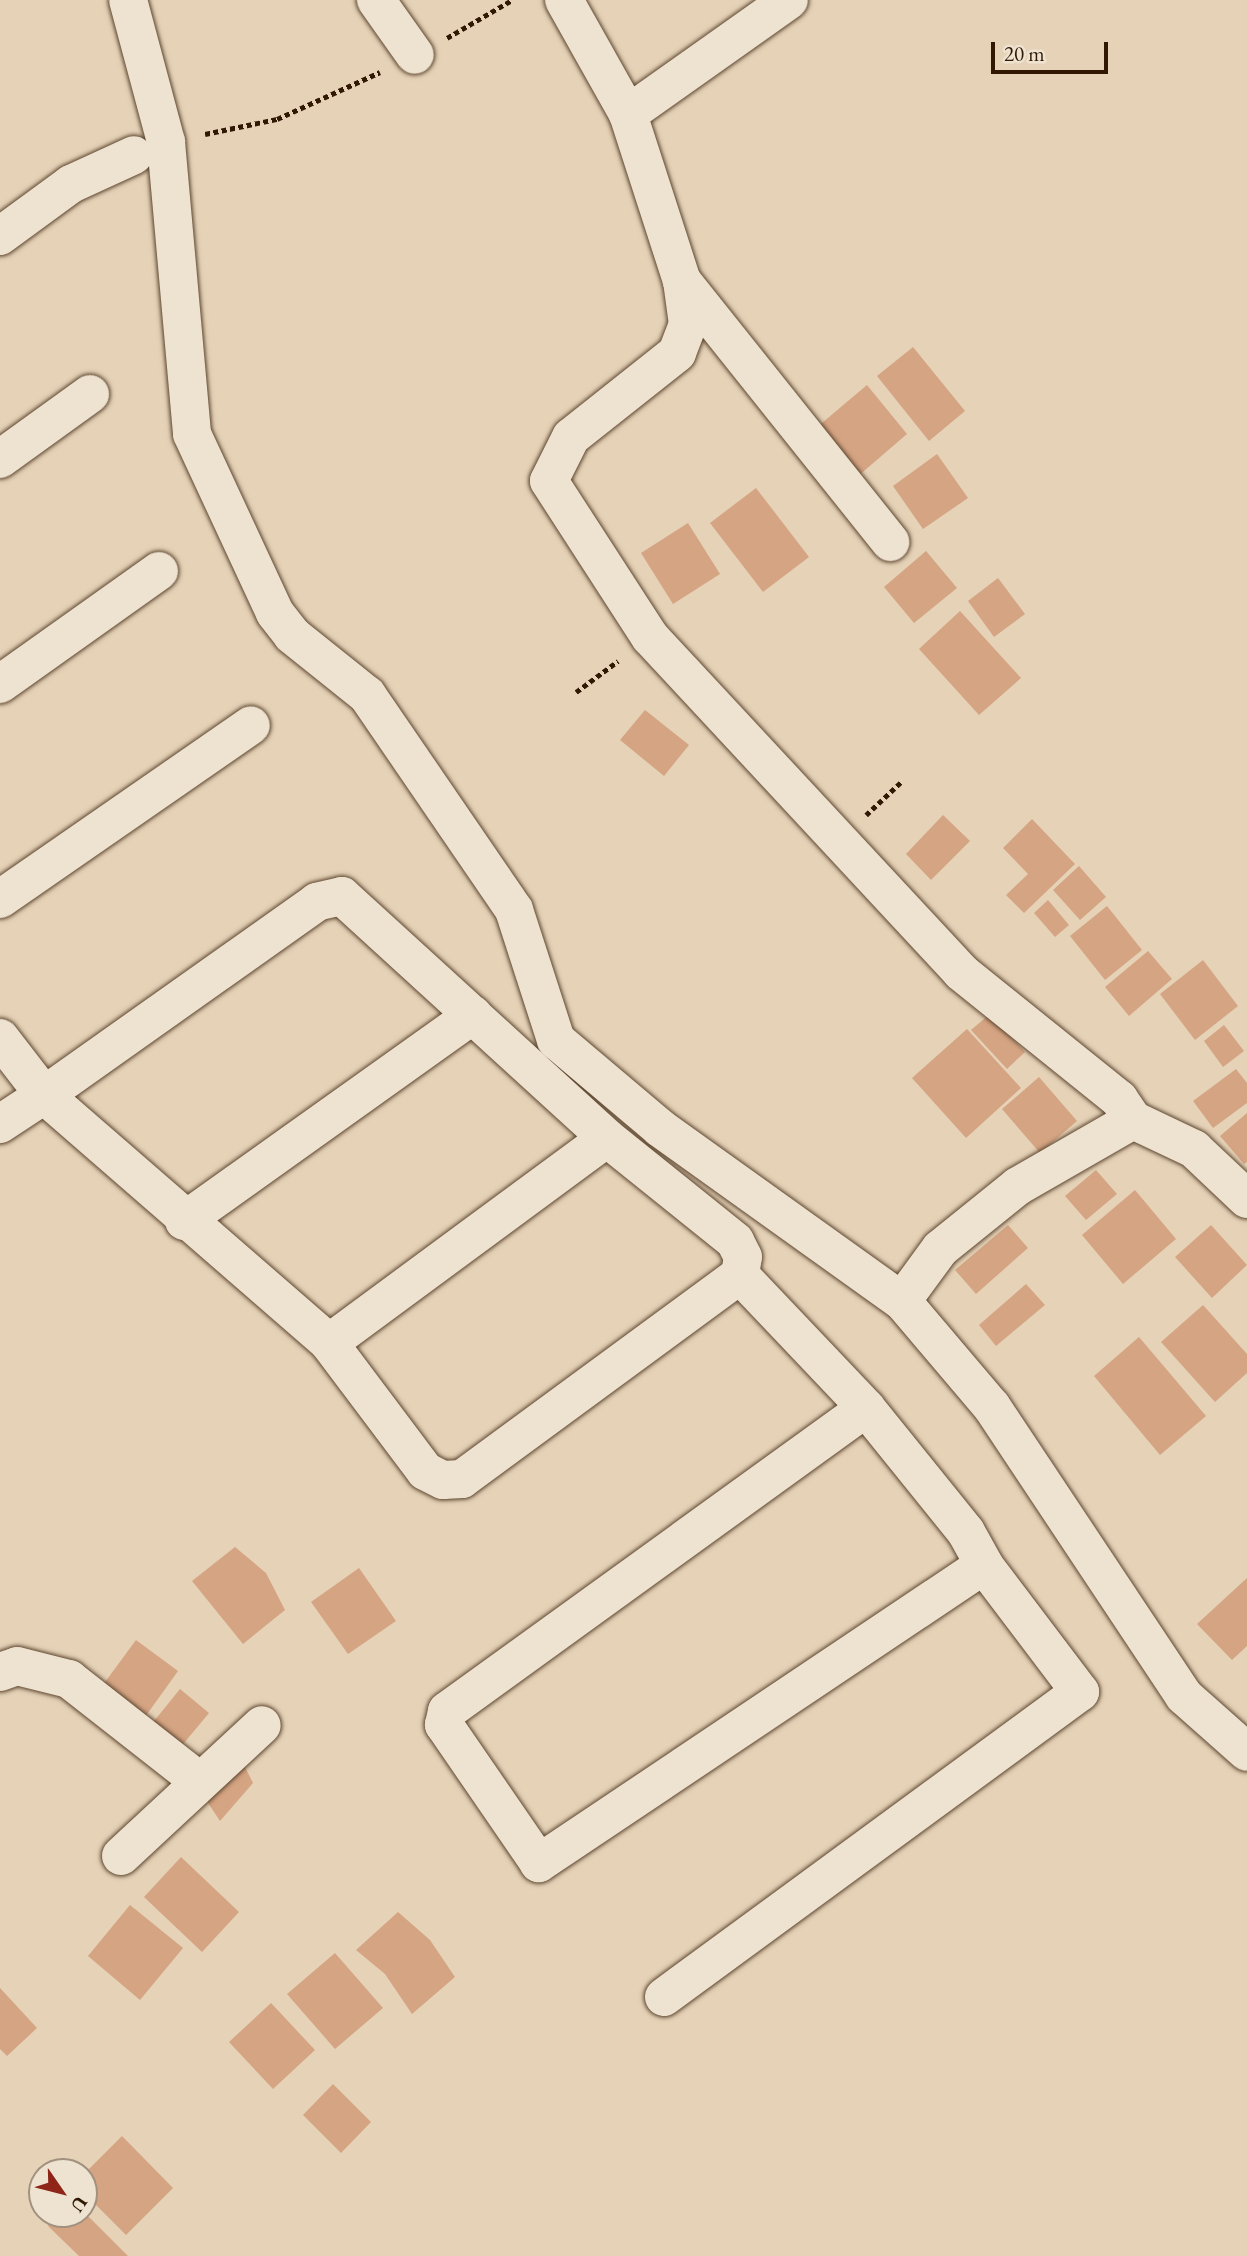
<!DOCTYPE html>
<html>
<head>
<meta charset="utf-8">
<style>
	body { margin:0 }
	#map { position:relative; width:1247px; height:2256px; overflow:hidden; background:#e5d2b7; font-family:"EB Garamond",serif }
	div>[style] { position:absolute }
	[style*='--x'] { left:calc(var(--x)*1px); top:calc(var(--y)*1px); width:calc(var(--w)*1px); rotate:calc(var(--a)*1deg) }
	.building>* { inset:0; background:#d5a483 }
	.path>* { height:4.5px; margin-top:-2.25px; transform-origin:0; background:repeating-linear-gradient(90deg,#301802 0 5px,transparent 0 8.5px) }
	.roads { filter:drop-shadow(0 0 2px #5d462f) drop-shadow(0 0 2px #5d462f) }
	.minor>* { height:38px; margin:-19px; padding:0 19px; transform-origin:19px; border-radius:19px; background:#eee2d0 }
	span { translate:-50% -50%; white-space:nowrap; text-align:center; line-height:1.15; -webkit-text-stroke:5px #eee2d0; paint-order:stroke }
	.north { position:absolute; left:28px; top:2158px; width:70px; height:70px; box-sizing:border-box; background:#eee2d0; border:2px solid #a2917e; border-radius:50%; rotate:125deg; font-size:19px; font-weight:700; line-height:28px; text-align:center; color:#301802 }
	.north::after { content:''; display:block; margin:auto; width:24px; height:32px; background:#8f2418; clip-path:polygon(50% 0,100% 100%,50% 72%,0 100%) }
	.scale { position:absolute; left:991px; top:42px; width:117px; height:32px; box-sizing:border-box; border:4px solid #301802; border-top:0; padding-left:9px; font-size:21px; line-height:24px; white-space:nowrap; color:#301802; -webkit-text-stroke:5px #eee2d0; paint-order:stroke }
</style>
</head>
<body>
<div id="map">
	<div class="building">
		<i style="clip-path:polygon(913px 347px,965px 411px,929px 441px,877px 376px)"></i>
		<i style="clip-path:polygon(867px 385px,907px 434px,857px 477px,816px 428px)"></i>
		<i style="clip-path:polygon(937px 454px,968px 498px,923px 529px,893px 486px)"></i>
		<i style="clip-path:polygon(756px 488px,809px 557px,763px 592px,710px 523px)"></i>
		<i style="clip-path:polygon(688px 523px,720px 574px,673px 604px,641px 553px)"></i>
		<i style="clip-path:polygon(926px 551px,957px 588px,914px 623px,884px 587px)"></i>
		<i style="clip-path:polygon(998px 578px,1025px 614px,994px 637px,968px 601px)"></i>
		<i style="clip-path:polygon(960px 611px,1021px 678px,979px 715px,919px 649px)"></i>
		<i style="clip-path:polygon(645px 710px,689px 745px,664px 776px,620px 740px)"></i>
		<i style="clip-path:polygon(943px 815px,970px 841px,931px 880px,906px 854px)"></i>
		<i style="clip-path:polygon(1032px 819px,1075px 864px,1024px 913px,1006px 895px,1028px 874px,1003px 848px)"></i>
		<i style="clip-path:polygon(1079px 866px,1106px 897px,1080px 920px,1053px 890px)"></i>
		<i style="clip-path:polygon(1048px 900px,1069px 925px,1055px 937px,1034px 913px)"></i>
		<i style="clip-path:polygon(1107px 906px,1142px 950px,1105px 980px,1070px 936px)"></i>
		<i style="clip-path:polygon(1148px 951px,1172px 979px,1129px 1016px,1105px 987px)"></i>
		<i style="clip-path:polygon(1203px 960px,1238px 1006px,1195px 1040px,1160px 994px)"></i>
		<i style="clip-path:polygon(990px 1014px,1025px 1052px,1007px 1069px,971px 1030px)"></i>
		<i style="clip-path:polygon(1224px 1025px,1244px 1051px,1223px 1067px,1204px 1041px)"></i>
		<i style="clip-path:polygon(967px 1029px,1021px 1088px,966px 1138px,912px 1078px)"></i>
		<i style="clip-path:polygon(1236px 1069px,1247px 1083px,1247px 1103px,1213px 1128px,1193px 1101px)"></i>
		<i style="clip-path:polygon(1039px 1077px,1077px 1121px,1040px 1153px,1002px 1109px)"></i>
		<i style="clip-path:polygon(1247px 1113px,1247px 1162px,1244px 1164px,1220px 1136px)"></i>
		<i style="clip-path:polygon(1096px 1170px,1117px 1194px,1086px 1220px,1065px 1196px)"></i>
		<i style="clip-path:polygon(1135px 1190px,1176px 1239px,1123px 1284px,1082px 1235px)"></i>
		<i style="clip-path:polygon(1008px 1225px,1028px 1248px,976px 1294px,955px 1270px)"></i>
		<i style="clip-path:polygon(1211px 1225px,1247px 1265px,1212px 1298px,1175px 1257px)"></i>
		<i style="clip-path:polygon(1026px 1284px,1045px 1305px,996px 1346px,979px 1325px)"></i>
		<i style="clip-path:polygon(1203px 1305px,1247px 1354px,1247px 1373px,1215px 1402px,1161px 1342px)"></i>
		<i style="clip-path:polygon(1139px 1337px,1206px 1416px,1160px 1455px,1094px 1376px)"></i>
		<i style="clip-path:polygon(235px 1547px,266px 1573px,285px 1610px,243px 1644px,192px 1581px)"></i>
		<i style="clip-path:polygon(359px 1568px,396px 1621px,348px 1654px,311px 1602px)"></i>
		<i style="clip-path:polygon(1247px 1578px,1247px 1646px,1232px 1660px,1197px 1624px)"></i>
		<i style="clip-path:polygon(136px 1640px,178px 1671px,140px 1724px,97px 1693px)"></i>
		<i style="clip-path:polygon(180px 1689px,209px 1713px,174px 1755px,146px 1731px)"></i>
		<i style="clip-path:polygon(244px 1765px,253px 1783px,220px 1821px,200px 1791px)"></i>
		<i style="clip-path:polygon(181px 1857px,239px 1912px,202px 1952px,144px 1897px)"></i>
		<i style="clip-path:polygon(130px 1905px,183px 1948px,140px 2000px,88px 1956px)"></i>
		<i style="clip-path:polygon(398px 1912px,430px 1940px,455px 1977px,412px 2014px,385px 1974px,356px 1950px)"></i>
		<i style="clip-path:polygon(335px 1953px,383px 2008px,335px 2049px,287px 1994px)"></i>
		<i style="clip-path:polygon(0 1988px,37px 2028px,7px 2056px,0 2049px)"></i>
		<i style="clip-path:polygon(271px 2003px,315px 2050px,273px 2089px,229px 2042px)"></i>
		<i style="clip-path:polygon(333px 2084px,371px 2122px,341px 2153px,303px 2115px)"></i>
		<i style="clip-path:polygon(122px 2136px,173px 2188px,126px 2235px,84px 2193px,84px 2174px)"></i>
		<i style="clip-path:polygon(84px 2212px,128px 2256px,79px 2256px,48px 2226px,60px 2214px)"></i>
	</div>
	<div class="path">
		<i style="--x:447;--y:38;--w:75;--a:-30.3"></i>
		<i style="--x:205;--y:134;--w:74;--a:-11.8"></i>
		<i style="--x:277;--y:119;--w:113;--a:-24.5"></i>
		<i style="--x:576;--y:692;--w:52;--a:-36.4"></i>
		<i style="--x:866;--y:815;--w:48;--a:-43.3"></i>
	</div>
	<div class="roads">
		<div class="minor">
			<i style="--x:128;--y:0;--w:147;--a:75"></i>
			<i style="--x:166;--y:142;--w:293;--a:84.9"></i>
			<i style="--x:192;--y:434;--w:197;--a:65.1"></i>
			<i style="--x:275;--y:613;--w:28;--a:52"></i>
			<i style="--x:292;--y:635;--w:96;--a:38.7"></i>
			<i style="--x:367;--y:695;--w:260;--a:55.6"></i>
			<i style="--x:514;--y:910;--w:137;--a:72.1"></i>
			<i style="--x:556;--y:1040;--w:136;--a:40.2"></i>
			<i style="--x:660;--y:1128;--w:297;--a:35.6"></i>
			<i style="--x:376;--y:0;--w:67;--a:54.7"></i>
			<i style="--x:564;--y:0;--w:131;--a:60.7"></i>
			<i style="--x:628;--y:114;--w:176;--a:72.1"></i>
			<i style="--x:682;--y:281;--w:43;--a:82.1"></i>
			<i style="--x:688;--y:324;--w:31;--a:111"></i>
			<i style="--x:677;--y:353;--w:135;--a:141.6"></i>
			<i style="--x:571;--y:437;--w:49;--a:116.6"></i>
			<i style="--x:549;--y:481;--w:186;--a:57.1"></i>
			<i style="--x:650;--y:637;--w:457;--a:47.1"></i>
			<i style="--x:961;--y:972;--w:203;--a:38.8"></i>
			<i style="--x:1119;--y:1099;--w:25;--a:56"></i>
			<i style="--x:1133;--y:1120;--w:133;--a:150.1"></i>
			<i style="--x:1018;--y:1186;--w:100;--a:141.1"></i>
			<i style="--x:940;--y:1249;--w:64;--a:126.2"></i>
			<i style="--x:902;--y:1301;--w:139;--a:49.7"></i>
			<i style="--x:992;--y:1407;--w:347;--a:56.4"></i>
			<i style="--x:1184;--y:1696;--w:84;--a:41.6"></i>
			<i style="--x:628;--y:114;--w:197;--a:-35.3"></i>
			<i style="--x:0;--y:236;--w:88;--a:-36.2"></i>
			<i style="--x:71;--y:184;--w:69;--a:-24.7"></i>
			<i style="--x:682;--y:281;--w:334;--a:51.4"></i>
			<i style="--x:0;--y:459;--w:111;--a:-35.8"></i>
			<i style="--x:0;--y:684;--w:195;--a:-35.4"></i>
			<i style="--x:0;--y:899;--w:305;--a:-34.7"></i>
			<i style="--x:0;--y:1038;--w:72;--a:52.3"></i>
			<i style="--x:44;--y:1095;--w:378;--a:41"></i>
			<i style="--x:329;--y:1343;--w:160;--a:53.1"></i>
			<i style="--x:425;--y:1471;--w:20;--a:27"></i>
			<i style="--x:443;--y:1480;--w:19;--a:-3"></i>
			<i style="--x:462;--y:1479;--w:345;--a:-36.3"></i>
			<i style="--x:740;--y:1275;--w:18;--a:-81"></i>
			<i style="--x:743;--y:1257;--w:18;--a:-117"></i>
			<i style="--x:735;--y:1241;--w:164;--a:-141.2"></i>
			<i style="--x:607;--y:1138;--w:359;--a:-137.6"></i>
			<i style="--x:342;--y:896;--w:26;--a:167"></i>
			<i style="--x:317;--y:902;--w:334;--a:144.7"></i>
			<i style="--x:44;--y:1095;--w:53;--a:146.6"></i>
			<i style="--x:1133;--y:1120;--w:68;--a:25.4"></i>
			<i style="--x:1194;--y:1149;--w:73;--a:43.3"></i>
			<i style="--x:184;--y:1221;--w:355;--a:-35.5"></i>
			<i style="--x:740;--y:1275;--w:183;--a:46.5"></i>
			<i style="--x:866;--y:1408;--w:159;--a:51.1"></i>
			<i style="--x:966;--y:1532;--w:38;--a:61"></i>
			<i style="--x:984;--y:1565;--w:536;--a:146.19"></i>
			<i style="--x:539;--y:1863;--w:168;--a:-124.5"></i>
			<i style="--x:444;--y:1725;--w:14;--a:-78"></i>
			<i style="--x:447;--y:1711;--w:517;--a:-35.87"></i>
			<i style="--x:329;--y:1343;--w:345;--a:-36.4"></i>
			<i style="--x:0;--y:1672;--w:18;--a:-19"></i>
			<i style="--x:17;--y:1666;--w:54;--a:14"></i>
			<i style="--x:69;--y:1679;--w:165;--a:38.1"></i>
			<i style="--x:121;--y:1856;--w:192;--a:-42.9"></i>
			<i style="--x:664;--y:1997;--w:516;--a:-36.25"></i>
			<i style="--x:1080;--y:1692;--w:159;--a:-127.1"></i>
		</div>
	</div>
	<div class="north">U</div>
	<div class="scale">20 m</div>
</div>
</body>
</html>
